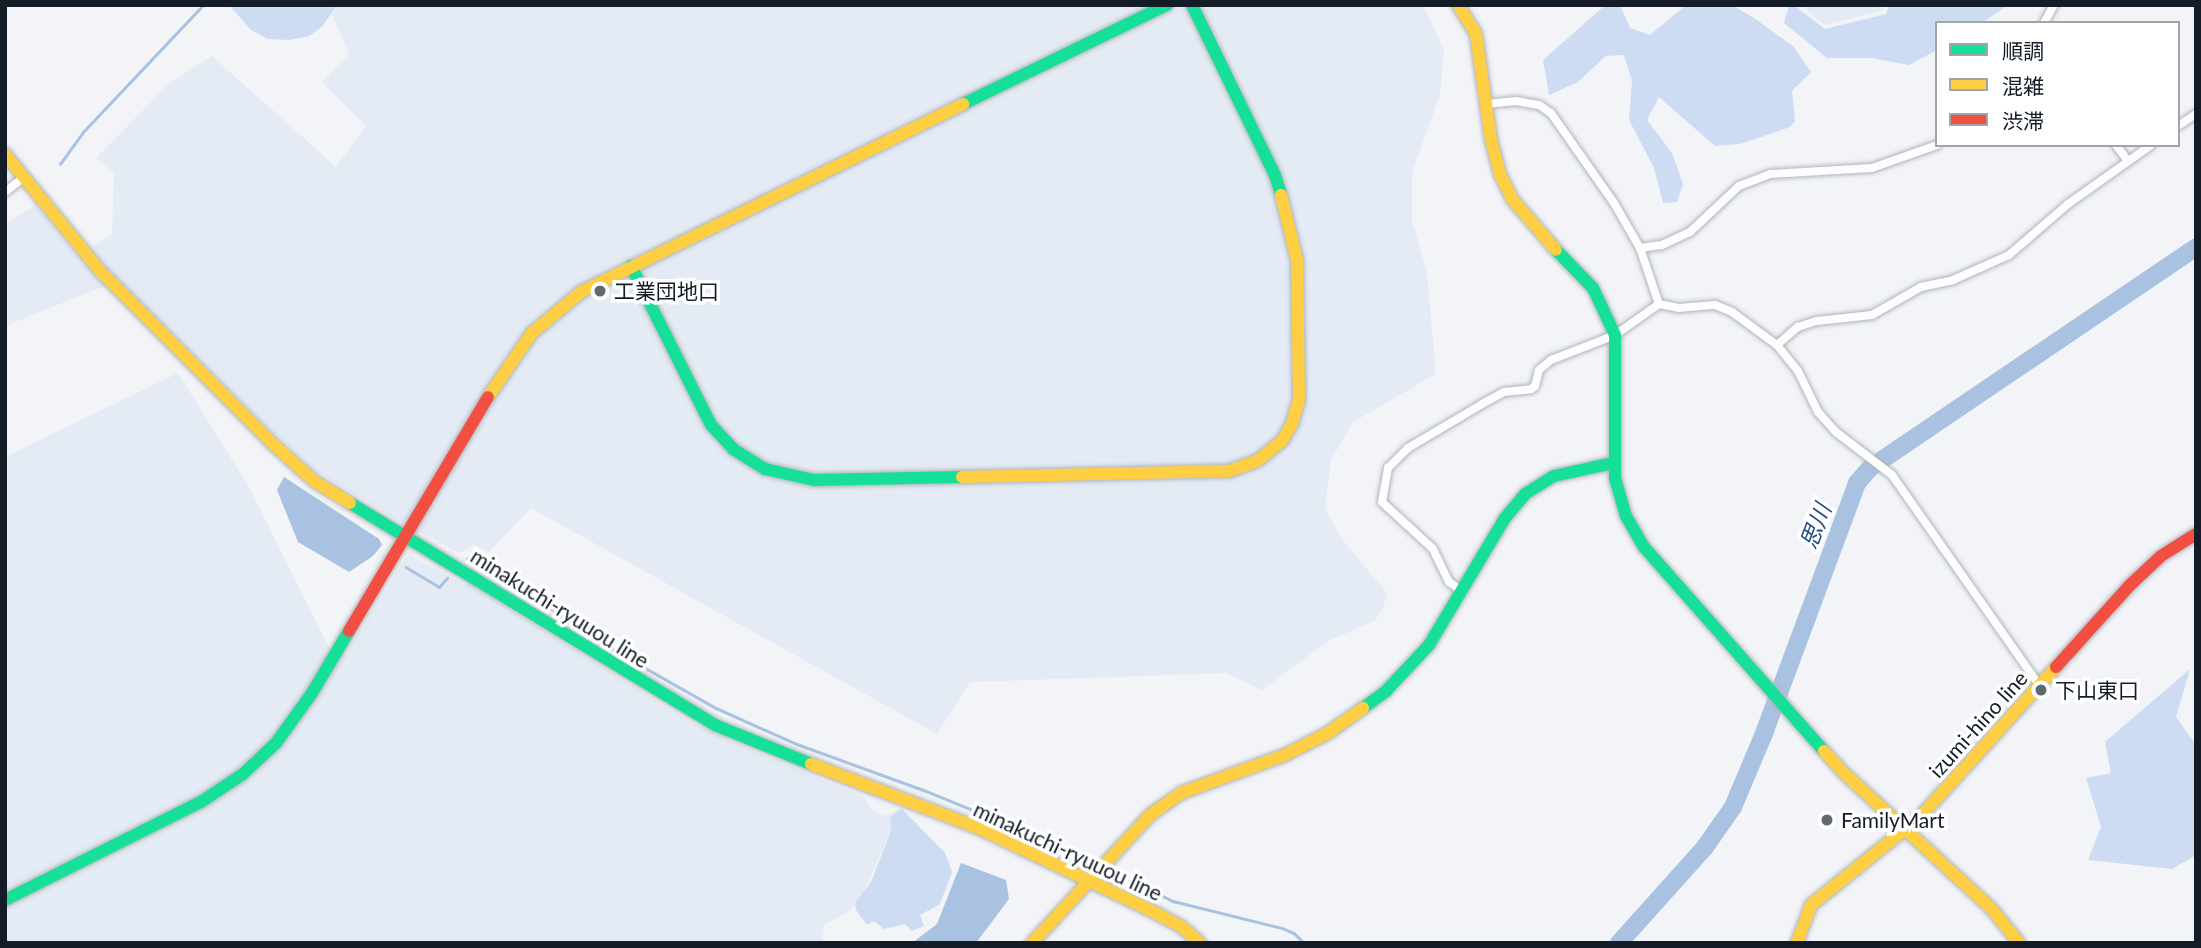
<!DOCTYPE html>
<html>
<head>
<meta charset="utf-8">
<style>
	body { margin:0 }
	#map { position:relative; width:2201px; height:948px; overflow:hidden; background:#f2f4f7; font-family:Lato,"Noto Sans JP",sans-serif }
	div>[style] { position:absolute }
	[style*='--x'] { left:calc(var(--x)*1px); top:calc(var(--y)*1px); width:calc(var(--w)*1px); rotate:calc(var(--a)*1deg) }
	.built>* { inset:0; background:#e4ebf5 }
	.green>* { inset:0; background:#cddcf2 }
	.water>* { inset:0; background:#aac2e1 }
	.stream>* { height:2.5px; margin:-1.25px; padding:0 1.25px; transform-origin:1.25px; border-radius:1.25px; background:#aac2e1 }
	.river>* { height:18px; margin:-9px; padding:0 9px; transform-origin:9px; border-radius:9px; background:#aac2e1 }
	.roads { filter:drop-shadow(0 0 2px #b0b5bc) drop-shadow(0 0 2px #b0b5bc) }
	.street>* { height:8px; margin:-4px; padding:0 4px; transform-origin:4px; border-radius:4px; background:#fdfdfe }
	.fast>* { height:12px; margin:-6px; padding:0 6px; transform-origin:6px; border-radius:6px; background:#16e098 }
	.slow>* { height:12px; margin:-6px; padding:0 6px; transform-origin:6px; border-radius:6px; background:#ffcf43 }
	.jam>* { height:12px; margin:-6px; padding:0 6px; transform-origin:6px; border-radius:6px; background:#f24e42 }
	.dots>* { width:19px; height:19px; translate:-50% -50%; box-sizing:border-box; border:4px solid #fff; border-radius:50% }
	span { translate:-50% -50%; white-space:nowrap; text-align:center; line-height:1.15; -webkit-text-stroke:7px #fff; paint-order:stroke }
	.poi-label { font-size:21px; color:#141c27 }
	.left { translate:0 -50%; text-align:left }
	.street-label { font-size:21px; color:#141c27 }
	.water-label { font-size:23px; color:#234d84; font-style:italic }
	.frame { position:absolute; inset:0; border:7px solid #141c27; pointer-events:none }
	.legend { position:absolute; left:1935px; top:21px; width:245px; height:126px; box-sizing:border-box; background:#fff; border:2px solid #a1a4a9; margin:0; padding:9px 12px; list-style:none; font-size:21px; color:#141c27 }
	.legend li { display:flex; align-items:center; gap:14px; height:35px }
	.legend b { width:35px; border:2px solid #a1a4a9 }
</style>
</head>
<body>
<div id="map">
	<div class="built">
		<i style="clip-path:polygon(328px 5px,1423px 5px,1444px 50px,1440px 94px,1412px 173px,1412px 221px,1427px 273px,1436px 374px,1353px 422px,1331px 460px,1325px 508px,1341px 538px,1387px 593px,1383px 609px,1375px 620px,1328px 641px,1262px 690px,1227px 673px,970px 682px,937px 734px,531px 508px,489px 552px,474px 545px,459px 553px,395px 518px,312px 469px,117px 281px,5px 326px,5px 224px,36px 205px,78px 257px,112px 234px,114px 174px,96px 158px,170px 83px,212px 56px,336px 167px,366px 126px,322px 82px,349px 54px)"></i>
		<i style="clip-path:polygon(1802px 5px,1885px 5px,1883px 10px,1824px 25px)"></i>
		<i style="clip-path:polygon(178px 373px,249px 487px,328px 646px,346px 655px,406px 557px,410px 555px,465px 585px,468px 583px,683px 718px,734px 743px,864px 797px,871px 809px,885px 816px,900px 809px,866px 888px,850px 911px,824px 925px,822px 943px,5px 943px,5px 457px)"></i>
	</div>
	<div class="green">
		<i style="clip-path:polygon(229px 5px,337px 5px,322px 27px,309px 36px,289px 40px,268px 39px,251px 30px)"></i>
		<i style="clip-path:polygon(1620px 5px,1630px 28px,1650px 35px,1686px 5px,1732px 5px,1754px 18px,1793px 46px,1811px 72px,1792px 91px,1795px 121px,1790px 127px,1740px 144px,1715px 146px,1659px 97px,1647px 120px,1672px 153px,1683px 184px,1677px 202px,1663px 203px,1654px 168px,1629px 120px,1632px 81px,1624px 55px,1606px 56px,1578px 82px,1549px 95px,1543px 60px,1603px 7px)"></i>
		<i style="clip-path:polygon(1789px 5px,1794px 5px,1825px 29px,1886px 14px,1889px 5px,2008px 5px,1982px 23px,1937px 23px,1937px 50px,1909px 65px,1872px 58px,1827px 58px,1784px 23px)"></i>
		<i style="clip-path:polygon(2190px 669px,2176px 717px,2196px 745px,2196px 855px,2172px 869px,2088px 860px,2101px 827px,2086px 778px,2111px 773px,2105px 742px)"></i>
		<i style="clip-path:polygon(902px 809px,945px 853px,952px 872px,940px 904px,920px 915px,924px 926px,912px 931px,905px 924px,884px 929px,874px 921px,867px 925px,856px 910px,855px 903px,871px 882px,891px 831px,890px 817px)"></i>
	</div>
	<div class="water">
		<i style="clip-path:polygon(284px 477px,379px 539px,382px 545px,373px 556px,349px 572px,298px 542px,277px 490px)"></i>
		<i style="clip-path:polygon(961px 863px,1006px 880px,1009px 899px,976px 943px,912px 943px,937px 924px)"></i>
	</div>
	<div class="stream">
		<i style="--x:60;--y:164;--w:39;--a:-54"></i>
		<i style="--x:83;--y:132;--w:175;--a:-46.6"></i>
		<i style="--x:467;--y:559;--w:6;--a:-39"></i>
		<i style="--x:472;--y:555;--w:7;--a:27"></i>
		<i style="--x:478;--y:558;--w:146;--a:34.7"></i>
		<i style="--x:598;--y:641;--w:136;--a:29.6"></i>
		<i style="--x:716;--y:708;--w:89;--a:24"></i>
		<i style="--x:797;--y:744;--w:137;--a:20"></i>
		<i style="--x:926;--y:791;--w:164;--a:22.2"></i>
		<i style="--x:406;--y:567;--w:39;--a:31"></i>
		<i style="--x:439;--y:587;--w:12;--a:-48"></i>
		<i style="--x:1132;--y:881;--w:46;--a:26"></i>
		<i style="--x:1173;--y:901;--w:112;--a:13.9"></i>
		<i style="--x:1282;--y:928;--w:13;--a:23"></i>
		<i style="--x:1294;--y:933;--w:14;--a:45"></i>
	</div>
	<div class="river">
		<i style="--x:1619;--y:943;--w:129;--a:-48.1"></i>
		<i style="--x:1705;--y:847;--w:49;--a:-55"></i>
		<i style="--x:1733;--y:807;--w:77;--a:-67.1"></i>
		<i style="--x:1763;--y:736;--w:270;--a:-69.6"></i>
		<i style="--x:1857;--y:483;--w:20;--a:-49"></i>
		<i style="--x:1870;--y:468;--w:394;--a:-34.1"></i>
	</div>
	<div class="roads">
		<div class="street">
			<i style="--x:2044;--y:23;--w:21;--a:-61"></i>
			<i style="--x:1487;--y:104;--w:29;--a:-6"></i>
			<i style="--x:1516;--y:101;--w:23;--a:10"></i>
			<i style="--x:1539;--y:105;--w:14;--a:34"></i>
			<i style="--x:1551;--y:113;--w:110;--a:55"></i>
			<i style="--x:1614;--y:203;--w:52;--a:60"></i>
			<i style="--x:1640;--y:248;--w:59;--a:71.3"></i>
			<i style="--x:2178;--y:126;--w:22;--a:-34"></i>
			<i style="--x:2116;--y:145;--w:20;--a:53"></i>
			<i style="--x:5;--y:192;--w:24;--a:-38"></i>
			<i style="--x:1640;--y:248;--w:22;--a:-8"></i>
			<i style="--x:1662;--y:245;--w:31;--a:-25"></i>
			<i style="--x:1690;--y:232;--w:67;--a:-43.2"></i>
			<i style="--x:1739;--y:186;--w:33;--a:-21"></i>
			<i style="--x:1770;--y:174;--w:102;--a:-3.4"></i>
			<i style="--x:1872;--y:168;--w:69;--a:-19.5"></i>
			<i style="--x:1777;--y:345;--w:28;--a:-41"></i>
			<i style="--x:1798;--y:327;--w:20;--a:-18"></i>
			<i style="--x:1817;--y:321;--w:55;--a:-6.2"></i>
			<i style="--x:1872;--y:315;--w:56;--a:-29.7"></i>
			<i style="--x:1921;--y:287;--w:33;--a:-12"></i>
			<i style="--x:1953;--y:280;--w:61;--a:-24.1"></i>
			<i style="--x:2009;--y:255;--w:78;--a:-40.8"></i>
			<i style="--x:2068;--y:204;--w:102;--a:-35.4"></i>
			<i style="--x:1463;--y:592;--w:17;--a:-144"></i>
			<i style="--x:1449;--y:582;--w:37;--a:-116"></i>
			<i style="--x:1433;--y:549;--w:69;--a:-137.3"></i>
			<i style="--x:1382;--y:502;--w:35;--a:-80"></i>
			<i style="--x:1388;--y:468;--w:28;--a:-45"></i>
			<i style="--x:1408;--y:448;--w:86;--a:-30.7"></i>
			<i style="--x:1482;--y:404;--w:25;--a:-29"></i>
			<i style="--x:1504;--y:392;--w:27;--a:-6"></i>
			<i style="--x:1531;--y:389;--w:5;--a:-37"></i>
			<i style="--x:1535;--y:386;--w:16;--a:-76"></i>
			<i style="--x:1539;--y:370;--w:16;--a:-40"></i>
			<i style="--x:1551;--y:360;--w:69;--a:-21.3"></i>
			<i style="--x:1615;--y:335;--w:54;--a:-35.2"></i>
			<i style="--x:1659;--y:304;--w:20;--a:11"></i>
			<i style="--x:1679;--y:308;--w:36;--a:-5"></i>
			<i style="--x:1715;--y:305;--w:18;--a:22"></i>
			<i style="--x:1732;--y:312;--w:56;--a:36.3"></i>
			<i style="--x:1777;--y:345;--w:33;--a:51"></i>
			<i style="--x:1798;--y:371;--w:46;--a:64"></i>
			<i style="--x:1818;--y:412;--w:27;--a:48"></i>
			<i style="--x:1836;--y:432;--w:71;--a:37.5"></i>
			<i style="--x:1892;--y:475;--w:256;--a:55"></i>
		</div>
		<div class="fast">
			<i style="--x:1192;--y:5;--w:189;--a:64"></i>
			<i style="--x:1275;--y:175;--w:21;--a:73"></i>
			<i style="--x:963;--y:104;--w:227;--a:-25.9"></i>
			<i style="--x:1556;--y:250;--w:53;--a:45.8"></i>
			<i style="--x:1593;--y:288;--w:52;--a:64.9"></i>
			<i style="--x:1615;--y:335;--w:143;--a:90"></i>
			<i style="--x:1615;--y:478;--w:40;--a:74"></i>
			<i style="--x:1626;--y:516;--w:36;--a:60"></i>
			<i style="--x:1644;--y:547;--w:272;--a:48.6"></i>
			<i style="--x:631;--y:266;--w:178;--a:63.3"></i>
			<i style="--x:711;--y:425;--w:33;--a:47"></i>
			<i style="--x:733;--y:449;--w:38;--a:32"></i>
			<i style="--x:765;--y:469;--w:50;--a:12.7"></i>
			<i style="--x:814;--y:480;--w:148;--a:-1.2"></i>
			<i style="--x:350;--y:503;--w:427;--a:31.3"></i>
			<i style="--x:715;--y:725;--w:104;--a:22.1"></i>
			<i style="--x:1363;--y:708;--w:29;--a:-36"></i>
			<i style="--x:1386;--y:691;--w:63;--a:-46.9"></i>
			<i style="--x:1429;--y:645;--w:148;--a:-59.1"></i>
			<i style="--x:1505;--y:518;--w:31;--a:-50"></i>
			<i style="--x:1525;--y:494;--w:34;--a:-32"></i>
			<i style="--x:1554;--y:476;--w:60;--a:-12.4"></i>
			<i style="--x:5;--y:900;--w:219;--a:-26.6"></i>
			<i style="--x:201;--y:802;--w:50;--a:-33.7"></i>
			<i style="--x:243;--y:774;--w:45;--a:-43.2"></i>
			<i style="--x:276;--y:743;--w:62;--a:-54.2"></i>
			<i style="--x:312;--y:693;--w:72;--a:-59.2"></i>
		</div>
		<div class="slow">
			<i style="--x:1458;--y:5;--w:34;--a:58"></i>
			<i style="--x:1476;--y:34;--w:107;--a:81.9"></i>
			<i style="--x:1491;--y:140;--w:35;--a:75"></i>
			<i style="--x:1500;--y:174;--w:28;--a:64"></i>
			<i style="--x:1512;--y:199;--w:67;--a:49.2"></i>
			<i style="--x:5;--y:154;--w:152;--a:50.9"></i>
			<i style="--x:101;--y:272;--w:243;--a:45"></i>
			<i style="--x:273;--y:444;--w:55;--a:42.1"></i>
			<i style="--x:314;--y:481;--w:42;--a:31.4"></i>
			<i style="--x:488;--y:397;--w:78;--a:-55.5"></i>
			<i style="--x:532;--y:333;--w:64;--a:-39.9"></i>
			<i style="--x:581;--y:292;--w:426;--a:-26.2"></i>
			<i style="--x:962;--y:477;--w:267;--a:-1.3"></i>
			<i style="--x:1229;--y:471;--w:30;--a:-20"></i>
			<i style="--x:1257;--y:461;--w:32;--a:-39"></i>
			<i style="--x:1282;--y:441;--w:20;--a:-60"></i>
			<i style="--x:1292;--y:424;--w:26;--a:-74"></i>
			<i style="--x:1299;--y:399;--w:139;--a:-90.8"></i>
			<i style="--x:1297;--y:260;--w:67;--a:-103.8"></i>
			<i style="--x:1824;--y:751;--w:30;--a:48"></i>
			<i style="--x:1844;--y:773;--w:200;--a:42.6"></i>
			<i style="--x:1991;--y:908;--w:45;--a:51.3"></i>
			<i style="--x:811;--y:764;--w:182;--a:20.9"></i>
			<i style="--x:981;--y:829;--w:190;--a:25.6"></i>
			<i style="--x:1152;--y:911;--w:34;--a:28"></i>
			<i style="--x:1182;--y:927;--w:24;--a:42"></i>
			<i style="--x:1032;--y:943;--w:174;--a:-47.3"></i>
			<i style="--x:1150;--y:815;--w:38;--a:-35"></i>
			<i style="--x:1181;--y:793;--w:111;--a:-20.1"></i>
			<i style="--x:1285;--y:755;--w:48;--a:-27.1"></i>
			<i style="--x:1328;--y:733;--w:43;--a:-35.5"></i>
			<i style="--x:1797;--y:943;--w:40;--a:-69.8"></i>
			<i style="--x:1811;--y:905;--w:139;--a:-38.9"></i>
			<i style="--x:1919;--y:818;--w:204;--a:-47.8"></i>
		</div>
		<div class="jam">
			<i style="--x:349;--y:631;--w:272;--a:-59.3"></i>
			<i style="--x:2056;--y:667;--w:110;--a:-47.9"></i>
			<i style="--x:2130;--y:585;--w:42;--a:-43.1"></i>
			<i style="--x:2161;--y:556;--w:41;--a:-32.2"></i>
		</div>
	</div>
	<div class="dots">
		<i style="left:600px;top:291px;background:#626870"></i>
		<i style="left:2041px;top:690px;background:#626870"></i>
		<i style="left:1827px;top:820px;background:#626870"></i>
	</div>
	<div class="poi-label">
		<span class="left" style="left:614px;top:291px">工業団地口</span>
		<span class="left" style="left:2055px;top:690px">下山東口</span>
		<span class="left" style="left:1841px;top:820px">FamilyMart</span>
	</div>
	<div class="street-label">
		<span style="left:560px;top:608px;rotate:32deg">minakuchi-ryuuou line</span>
		<span style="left:1978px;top:724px;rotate:-48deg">izumi-hino line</span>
		<span style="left:1068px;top:851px;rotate:25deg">minakuchi-ryuuou line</span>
	</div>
	<div class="water-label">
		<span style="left:1815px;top:526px;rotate:-69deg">思川</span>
	</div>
	<div class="frame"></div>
	<ul class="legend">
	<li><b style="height:9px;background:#16e098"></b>順調</li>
	<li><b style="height:9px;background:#ffcf43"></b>混雑</li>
	<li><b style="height:9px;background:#f24e42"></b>渋滞</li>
	</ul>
</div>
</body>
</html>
